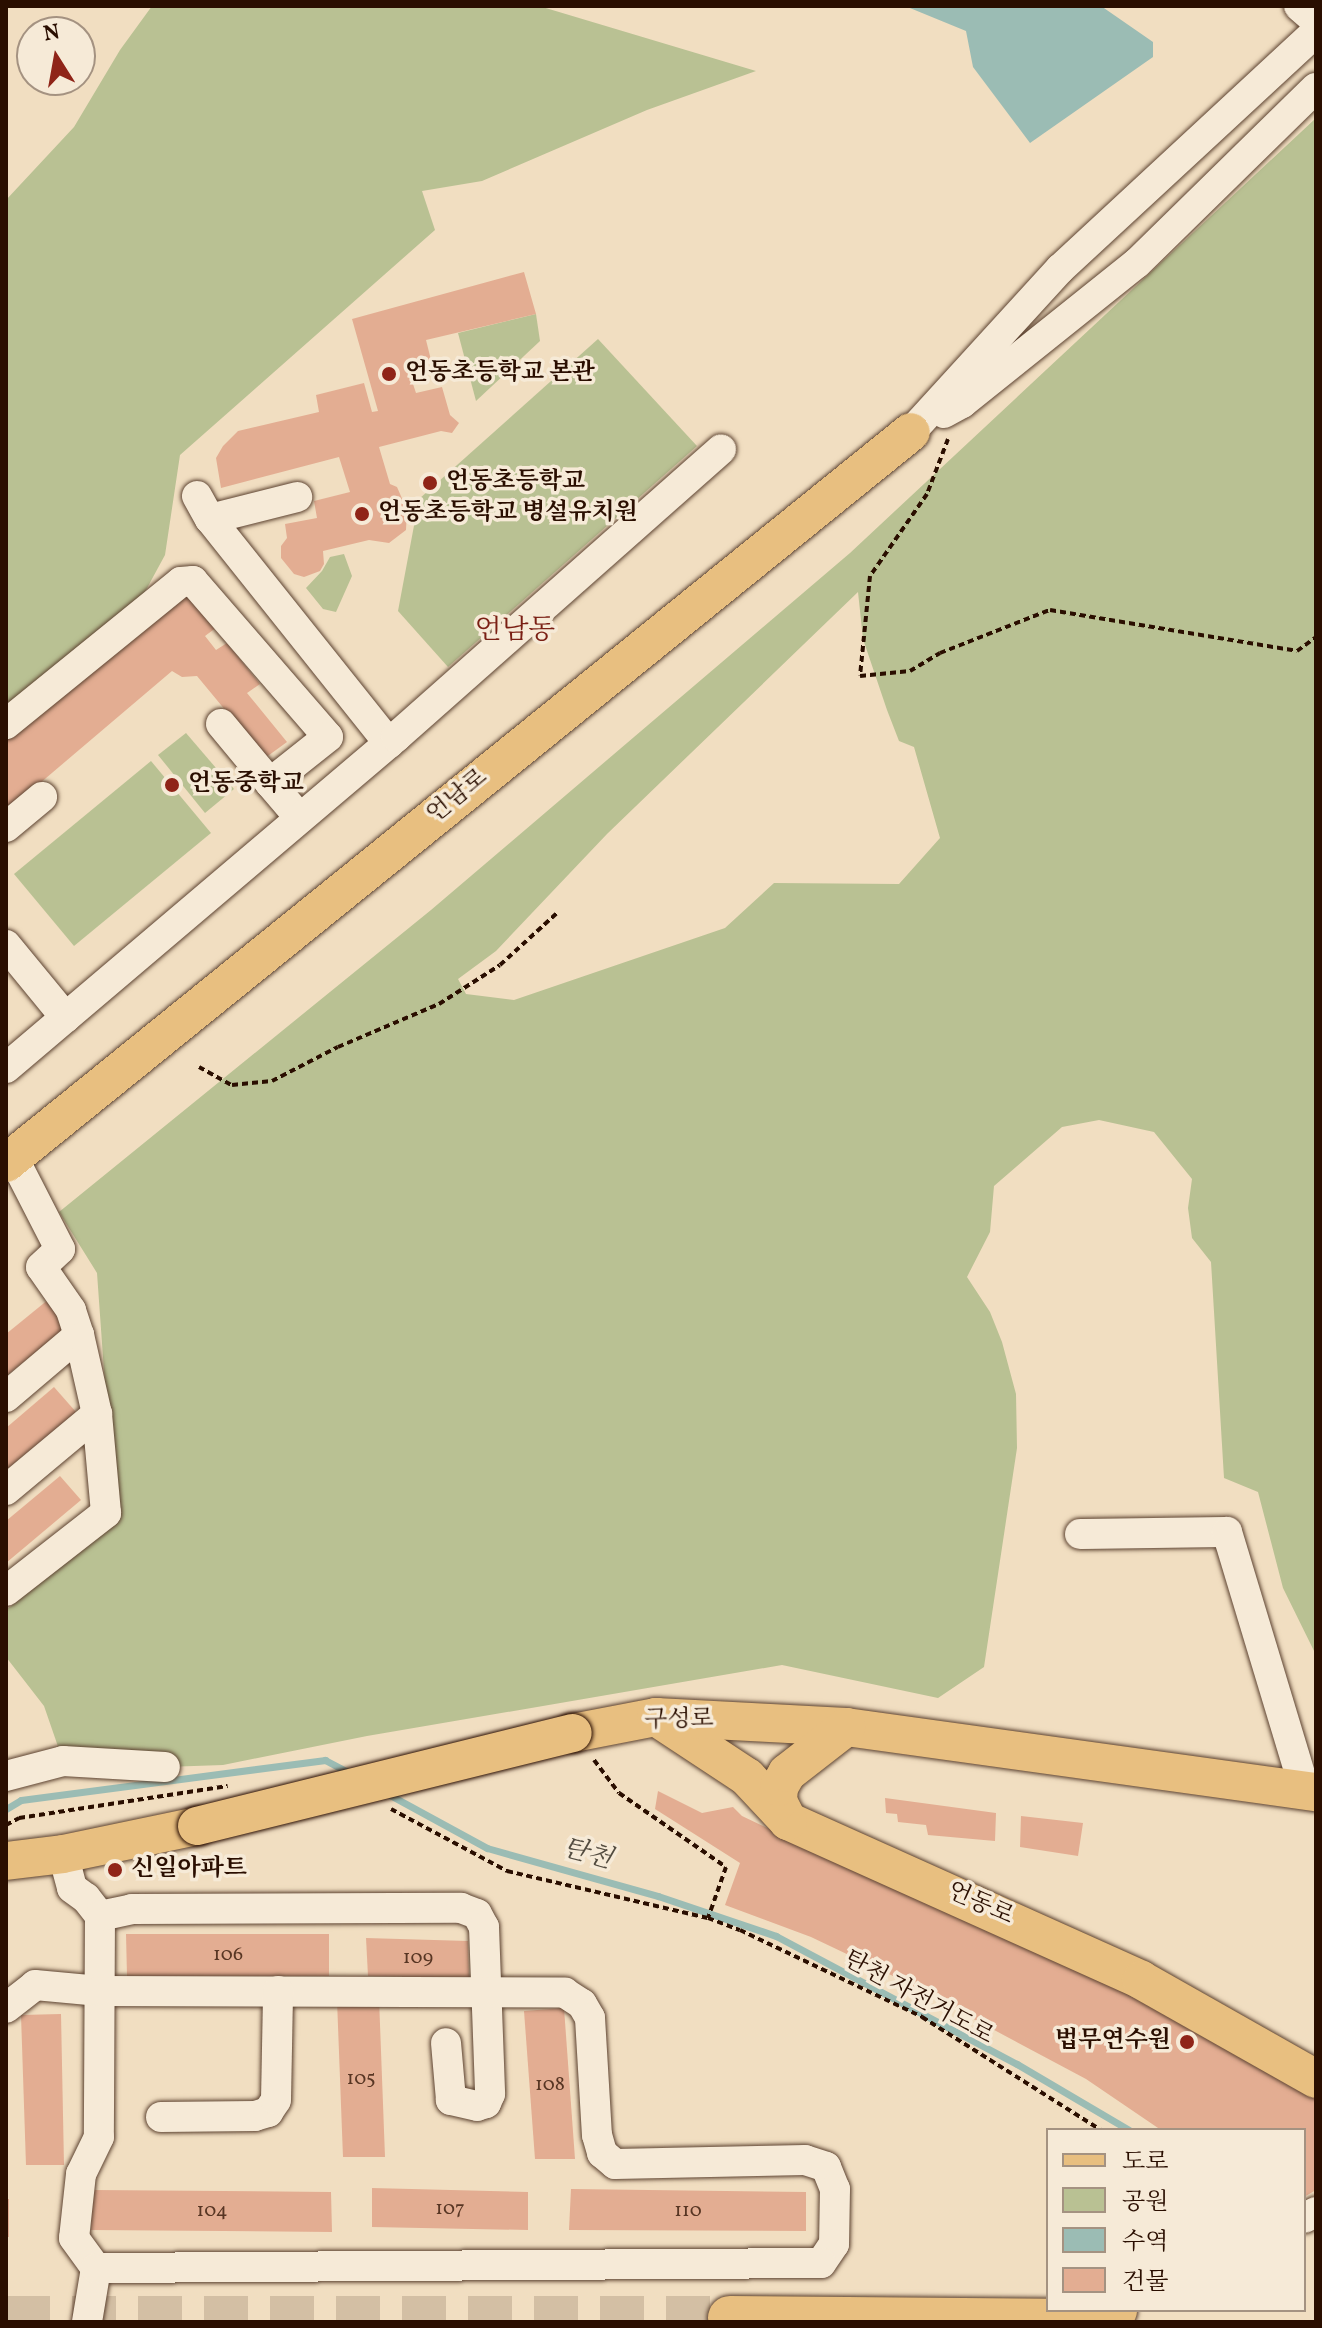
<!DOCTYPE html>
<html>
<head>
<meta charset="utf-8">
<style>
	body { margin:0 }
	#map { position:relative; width:1322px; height:2328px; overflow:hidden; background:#f1dec1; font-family:Vollkorn,"Noto Serif KR",serif }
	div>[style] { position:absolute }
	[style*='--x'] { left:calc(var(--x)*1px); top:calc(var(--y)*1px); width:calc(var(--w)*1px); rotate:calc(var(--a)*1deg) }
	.green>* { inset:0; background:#b9c193 }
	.water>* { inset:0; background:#9bbcb4 }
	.stream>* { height:7px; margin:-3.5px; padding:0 3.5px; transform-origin:3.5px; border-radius:3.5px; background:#9bbcb4 }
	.building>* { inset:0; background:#e3ad92 }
	.highway-tunnel>* { height:44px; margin-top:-22px; transform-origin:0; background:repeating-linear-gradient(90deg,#d3bfa4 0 44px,transparent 0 66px) }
	.path>* { height:4px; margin-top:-2px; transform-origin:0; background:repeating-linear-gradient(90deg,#2a0e00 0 6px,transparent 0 10px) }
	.roads { filter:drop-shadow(0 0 2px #5c4230) drop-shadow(0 0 2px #5c4230) }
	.minor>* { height:30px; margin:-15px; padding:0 15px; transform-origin:15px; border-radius:15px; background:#f6ead7 }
	.major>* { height:38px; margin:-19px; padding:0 19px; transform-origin:19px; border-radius:19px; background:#e8bf80 }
	.highway>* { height:44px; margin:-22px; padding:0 22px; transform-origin:22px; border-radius:22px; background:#e8bf80 }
	.bridges { filter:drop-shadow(0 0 2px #2a0e00) drop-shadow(0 0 2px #2a0e00) }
	.major-bridge>* { height:38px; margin:-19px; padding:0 19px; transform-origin:19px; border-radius:19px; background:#e8bf80 }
	.dots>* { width:22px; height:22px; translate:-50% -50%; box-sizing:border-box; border:4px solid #f6ead7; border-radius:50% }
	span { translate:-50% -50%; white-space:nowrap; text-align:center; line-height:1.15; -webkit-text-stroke:7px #f6ead7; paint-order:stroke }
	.number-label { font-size:20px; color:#583624 }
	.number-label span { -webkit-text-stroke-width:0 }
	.poi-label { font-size:24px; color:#2a0e00; font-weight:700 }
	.left { translate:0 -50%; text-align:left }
	.right { translate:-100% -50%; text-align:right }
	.street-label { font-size:24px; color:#2a0e00 }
	.water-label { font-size:26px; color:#524b3f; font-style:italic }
	.quarter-label { font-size:28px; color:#7a1f14 }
	.frame { position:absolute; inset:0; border:8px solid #2a0e00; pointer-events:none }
	.legend { position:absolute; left:1046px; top:2128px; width:260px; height:184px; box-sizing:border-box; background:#f6ead7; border:2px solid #a49281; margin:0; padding:10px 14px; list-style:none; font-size:24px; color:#2a0e00 }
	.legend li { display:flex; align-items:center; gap:16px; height:40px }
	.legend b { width:40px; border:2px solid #a49281 }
	.north { position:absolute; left:16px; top:16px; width:80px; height:80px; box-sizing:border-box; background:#f6ead7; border:2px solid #a49281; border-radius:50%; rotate:349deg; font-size:22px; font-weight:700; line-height:32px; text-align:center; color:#2a0e00 }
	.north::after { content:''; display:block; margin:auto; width:28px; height:36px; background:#8f2418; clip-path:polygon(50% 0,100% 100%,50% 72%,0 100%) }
</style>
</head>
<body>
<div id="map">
	<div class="green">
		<i style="clip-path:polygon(152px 6px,539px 6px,756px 71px,647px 110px,482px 181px,422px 191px,435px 230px,180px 455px,165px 555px,140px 601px,6px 711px,6px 200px,74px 127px,120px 50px)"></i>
		<i style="clip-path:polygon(evenodd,1316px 118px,1316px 1655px,1283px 1588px,1258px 1492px,1224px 1478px,1211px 1262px,1192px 1238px,1188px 1208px,1192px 1179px,1154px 1132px,1099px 1120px,1062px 1127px,994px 1186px,990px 1232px,967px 1277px,990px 1312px,1002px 1342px,1016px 1394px,1017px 1448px,984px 1667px,938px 1698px,782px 1665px,367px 1736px,223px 1765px,165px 1767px,63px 1761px,44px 1706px,6px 1657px,6px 1610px,115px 1525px,97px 1273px,59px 1212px,431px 910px,850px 553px,1316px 118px,858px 592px,863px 639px,887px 710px,899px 741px,914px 747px,940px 838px,899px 884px,774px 883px,725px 928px,514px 1000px,466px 994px,458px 979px,496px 951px,607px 834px,858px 592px)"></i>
		<i style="clip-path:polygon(536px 314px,540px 341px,476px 401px,458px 333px)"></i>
		<i style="clip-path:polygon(598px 339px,697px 446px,448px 667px,398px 611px,419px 499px)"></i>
		<i style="clip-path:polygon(344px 554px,352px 576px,336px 612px,323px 609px,306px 588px,322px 571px,330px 557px)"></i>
		<i style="clip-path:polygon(186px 733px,234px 789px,205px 813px,158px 755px)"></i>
		<i style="clip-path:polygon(151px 761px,211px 833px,74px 946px,14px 874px)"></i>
	</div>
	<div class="water">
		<i style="clip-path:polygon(905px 6px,1101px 6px,1153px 42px,1153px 57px,1030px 143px,973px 67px,966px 31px)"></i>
	</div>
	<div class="stream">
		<i style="--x:388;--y:1794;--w:113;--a:28.6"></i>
		<i style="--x:487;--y:1848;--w:178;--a:15.7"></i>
		<i style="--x:658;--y:1896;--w:125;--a:18.7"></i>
		<i style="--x:776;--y:1936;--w:273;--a:28"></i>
		<i style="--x:1017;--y:2064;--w:130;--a:30.5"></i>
		<i style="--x:6;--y:1809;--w:17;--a:-31"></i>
		<i style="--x:21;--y:1800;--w:307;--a:-7.5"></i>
		<i style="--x:325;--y:1760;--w:27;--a:28"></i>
	</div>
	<div class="building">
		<i style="clip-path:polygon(524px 272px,536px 314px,426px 340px,431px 360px,407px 366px,416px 393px,442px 387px,450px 415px,459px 423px,452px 433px,441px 431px,379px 447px,390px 484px,397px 487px,407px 510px,406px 530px,389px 543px,369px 540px,323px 551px,324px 564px,320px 571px,304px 577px,294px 574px,281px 558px,281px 546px,287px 538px,285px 524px,317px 518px,314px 501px,350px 492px,339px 457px,221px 488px,216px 458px,223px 446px,238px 431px,319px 412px,316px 395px,364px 383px,372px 412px,378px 411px,352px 319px)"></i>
		<i style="clip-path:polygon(183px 590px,217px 627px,205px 636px,216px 650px,227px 643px,260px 684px,247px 693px,287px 742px,265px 758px,197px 676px,182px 677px,172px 671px,6px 812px,6px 736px)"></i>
		<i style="clip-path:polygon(49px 1299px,71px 1324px,6px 1376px,6px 1334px)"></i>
		<i style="clip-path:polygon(54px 1387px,76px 1412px,6px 1470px,6px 1428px)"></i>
		<i style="clip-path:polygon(60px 1476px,81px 1500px,6px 1563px,6px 1521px)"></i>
		<i style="clip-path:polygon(658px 1791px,702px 1813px,733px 1807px,742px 1816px,877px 1880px,1103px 1979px,1316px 2098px,1316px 2190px,1304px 2197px,1304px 2130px,1161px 2130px,1086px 2079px,893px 1976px,811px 1937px,725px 1905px,740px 1863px,655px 1809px)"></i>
		<i style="clip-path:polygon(885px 1798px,996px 1813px,995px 1841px,928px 1835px,926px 1825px,898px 1822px,897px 1814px,886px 1813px)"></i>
		<i style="clip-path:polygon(1021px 1816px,1083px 1823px,1078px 1856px,1020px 1847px)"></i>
		<i style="clip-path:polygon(126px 1934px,329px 1934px,329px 1976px,127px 1976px)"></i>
		<i style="clip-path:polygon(366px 1938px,468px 1941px,469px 1978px,368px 1976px)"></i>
		<i style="clip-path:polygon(379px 1998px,385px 2157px,343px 2157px,337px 2000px)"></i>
		<i style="clip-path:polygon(564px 2008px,575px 2159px,535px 2159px,524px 2011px)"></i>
		<i style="clip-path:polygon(61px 2014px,64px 2165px,26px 2165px,21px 2015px)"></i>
		<i style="clip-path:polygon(372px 2188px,528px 2192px,528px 2230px,372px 2227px)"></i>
		<i style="clip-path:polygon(571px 2189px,806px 2192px,806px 2231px,569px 2230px)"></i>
		<i style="clip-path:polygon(92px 2190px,331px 2192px,332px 2232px,91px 2230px)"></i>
		<i style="clip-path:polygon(6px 2199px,9px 2199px,9px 2237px,6px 2237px)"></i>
	</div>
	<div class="highway-tunnel">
		<i style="--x:6;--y:2318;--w:724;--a:0"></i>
	</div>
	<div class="path">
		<i style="--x:948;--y:439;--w:59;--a:110.9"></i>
		<i style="--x:927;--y:494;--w:100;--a:124.8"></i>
		<i style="--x:870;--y:576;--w:100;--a:95.7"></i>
		<i style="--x:860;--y:676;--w:50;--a:-5.7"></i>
		<i style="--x:910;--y:671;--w:35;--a:-31"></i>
		<i style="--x:940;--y:653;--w:118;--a:-21.4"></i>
		<i style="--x:1050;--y:610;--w:250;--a:9.4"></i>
		<i style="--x:1297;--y:651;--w:24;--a:-36"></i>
		<i style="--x:199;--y:1067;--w:38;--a:29"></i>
		<i style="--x:232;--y:1085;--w:40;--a:-5.7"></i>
		<i style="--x:272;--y:1081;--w:74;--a:-27.3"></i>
		<i style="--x:338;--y:1047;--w:110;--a:-23.1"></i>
		<i style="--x:439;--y:1004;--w:72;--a:-32.6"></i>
		<i style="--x:500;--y:965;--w:79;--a:-42.4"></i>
		<i style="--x:594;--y:1760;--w:41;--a:52.9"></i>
		<i style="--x:619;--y:1793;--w:130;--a:34.7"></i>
		<i style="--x:726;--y:1867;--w:54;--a:109.4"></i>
		<i style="--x:391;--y:1809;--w:132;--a:28.1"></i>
		<i style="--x:507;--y:1871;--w:206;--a:13.2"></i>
		<i style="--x:708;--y:1918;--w:34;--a:21"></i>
		<i style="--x:740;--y:1930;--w:202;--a:25.5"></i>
		<i style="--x:922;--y:2017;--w:212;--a:32.3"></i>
		<i style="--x:6;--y:1825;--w:15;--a:-28"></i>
		<i style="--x:19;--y:1818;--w:211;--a:-8.7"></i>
	</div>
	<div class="roads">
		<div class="minor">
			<i style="--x:1299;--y:6;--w:23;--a:41"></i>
			<i style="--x:944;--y:413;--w:21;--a:-29"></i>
			<i style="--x:962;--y:403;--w:224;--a:-38.7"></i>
			<i style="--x:1137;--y:263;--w:250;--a:-44.4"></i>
			<i style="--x:911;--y:432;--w:221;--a:-47.6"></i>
			<i style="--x:1060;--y:269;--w:349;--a:-42.8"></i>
			<i style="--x:197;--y:496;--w:26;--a:61"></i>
			<i style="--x:210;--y:519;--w:287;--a:51.4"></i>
			<i style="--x:210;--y:519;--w:90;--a:-14.2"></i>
			<i style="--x:6;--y:724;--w:225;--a:-39.1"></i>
			<i style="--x:181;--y:582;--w:12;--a:-5"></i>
			<i style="--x:193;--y:581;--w:206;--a:49.1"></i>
			<i style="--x:328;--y:737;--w:74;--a:141.6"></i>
			<i style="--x:270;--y:783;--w:46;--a:49.4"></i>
			<i style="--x:221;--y:724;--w:77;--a:50.3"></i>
			<i style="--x:6;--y:827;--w:47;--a:-39.8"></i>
			<i style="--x:6;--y:945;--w:94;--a:50.6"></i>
			<i style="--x:6;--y:1068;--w:512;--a:-40.32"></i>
			<i style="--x:396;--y:737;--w:434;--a:-41.5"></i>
			<i style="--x:6;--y:1397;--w:96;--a:-40.3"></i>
			<i style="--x:6;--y:1490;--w:119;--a:-39.9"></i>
			<i style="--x:1080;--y:1534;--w:147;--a:-0.8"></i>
			<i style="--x:1227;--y:1532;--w:270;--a:73.2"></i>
			<i style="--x:6;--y:1591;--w:127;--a:-38"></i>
			<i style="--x:106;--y:1513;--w:99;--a:-95.2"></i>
			<i style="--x:97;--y:1414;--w:81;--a:-102.8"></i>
			<i style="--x:79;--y:1335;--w:26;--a:-108"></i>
			<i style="--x:71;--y:1310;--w:52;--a:-124.9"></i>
			<i style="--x:41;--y:1267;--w:26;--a:-43"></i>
			<i style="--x:60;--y:1249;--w:103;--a:-117.1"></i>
			<i style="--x:6;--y:1776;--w:59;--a:-14.7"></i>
			<i style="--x:63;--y:1761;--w:102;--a:3.4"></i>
			<i style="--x:63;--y:1854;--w:35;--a:75"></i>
			<i style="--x:72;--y:1888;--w:17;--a:36"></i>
			<i style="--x:86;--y:1898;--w:23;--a:52"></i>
			<i style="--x:100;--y:1916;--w:221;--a:90.3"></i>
			<i style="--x:99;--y:2137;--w:41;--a:115.9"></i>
			<i style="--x:81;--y:2174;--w:64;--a:96.2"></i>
			<i style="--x:74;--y:2238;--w:37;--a:54"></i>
			<i style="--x:96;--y:2268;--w:55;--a:99.5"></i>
			<i style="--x:100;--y:1916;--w:33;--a:-12"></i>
			<i style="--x:132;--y:1909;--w:329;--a:-0.2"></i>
			<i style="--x:461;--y:1908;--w:17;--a:21"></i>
			<i style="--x:477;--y:1914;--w:15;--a:62"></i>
			<i style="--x:484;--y:1927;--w:167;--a:87.9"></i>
			<i style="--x:490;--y:2094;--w:10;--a:114"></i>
			<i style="--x:486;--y:2103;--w:9;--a:162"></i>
			<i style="--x:477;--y:2106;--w:27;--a:-167"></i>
			<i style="--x:451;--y:2100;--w:57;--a:-95"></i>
			<i style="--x:6;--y:2008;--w:37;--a:-38"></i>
			<i style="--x:35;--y:1985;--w:65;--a:5.3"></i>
			<i style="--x:100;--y:1991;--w:465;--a:0.2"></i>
			<i style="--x:565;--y:1993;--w:20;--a:33"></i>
			<i style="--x:582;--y:2004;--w:16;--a:60"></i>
			<i style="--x:590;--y:2018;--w:117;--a:86.6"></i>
			<i style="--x:597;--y:2135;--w:19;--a:74"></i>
			<i style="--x:602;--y:2153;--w:17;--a:40"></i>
			<i style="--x:615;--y:2164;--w:190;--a:-1.2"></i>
			<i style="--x:805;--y:2160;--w:22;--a:18"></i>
			<i style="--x:826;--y:2167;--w:24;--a:68"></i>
			<i style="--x:835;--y:2189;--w:55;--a:91"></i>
			<i style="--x:834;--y:2244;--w:23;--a:124"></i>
			<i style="--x:821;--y:2263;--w:725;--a:179.6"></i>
			<i style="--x:161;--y:2117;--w:94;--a:-0.6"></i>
			<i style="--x:255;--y:2116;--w:14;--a:-17"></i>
			<i style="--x:268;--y:2112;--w:14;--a:-56"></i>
			<i style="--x:276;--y:2100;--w:109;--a:-88.9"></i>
			<i style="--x:1304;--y:2218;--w:13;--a:-27"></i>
		</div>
		<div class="major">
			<i style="--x:6;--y:1163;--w:1163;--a:-38.93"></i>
			<i style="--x:656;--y:1717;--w:109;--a:33.4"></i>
			<i style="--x:747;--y:1777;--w:60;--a:47"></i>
			<i style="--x:788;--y:1821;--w:387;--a:24.2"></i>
			<i style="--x:1141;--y:1980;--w:201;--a:29.5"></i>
			<i style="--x:573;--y:1733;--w:85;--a:-10.9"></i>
			<i style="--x:656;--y:1717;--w:190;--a:3"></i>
			<i style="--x:846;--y:1727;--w:474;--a:7.9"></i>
			<i style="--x:788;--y:1821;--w:22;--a:-117"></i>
			<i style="--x:778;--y:1801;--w:14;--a:-86"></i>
			<i style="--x:779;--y:1787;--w:16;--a:-60"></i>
			<i style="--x:787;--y:1773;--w:75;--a:-37.9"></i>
			<i style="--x:6;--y:1861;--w:57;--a:-7"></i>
			<i style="--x:63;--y:1854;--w:137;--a:-11.8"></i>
		</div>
		<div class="highway">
			<i style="--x:730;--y:2318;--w:320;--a:0.5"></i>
			<i style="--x:1050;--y:2321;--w:66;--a:-9.6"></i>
		</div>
	</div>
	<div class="bridges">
		<div class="major-bridge">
			<i style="--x:197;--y:1826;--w:387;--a:-13.9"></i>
		</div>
	</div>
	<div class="dots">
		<i style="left:389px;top:374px;background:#8f2418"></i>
		<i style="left:430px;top:483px;background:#8f2418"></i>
		<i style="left:362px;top:514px;background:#8f2418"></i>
		<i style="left:172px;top:785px;background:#8f2418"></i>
		<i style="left:115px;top:1870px;background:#8f2418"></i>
		<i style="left:1187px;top:2042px;background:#8f2418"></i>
	</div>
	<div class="number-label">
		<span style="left:228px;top:1955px">106</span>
		<span style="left:418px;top:1958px">109</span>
		<span style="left:361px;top:2079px">105</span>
		<span style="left:550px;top:2085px">108</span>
		<span style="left:450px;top:2209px">107</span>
		<span style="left:212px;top:2211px">104</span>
		<span style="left:688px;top:2211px">110</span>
	</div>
	<div class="poi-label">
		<span class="left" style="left:405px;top:374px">언동초등학교 본관</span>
		<span class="left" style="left:446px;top:483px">언동초등학교</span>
		<span class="left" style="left:378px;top:514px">언동초등학교 병설유치원</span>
		<span class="left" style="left:188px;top:785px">언동중학교</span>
		<span class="left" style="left:131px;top:1870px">신일아파트</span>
		<span class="right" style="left:1171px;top:2042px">법무연수원</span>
	</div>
	<div class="street-label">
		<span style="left:458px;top:797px;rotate:-39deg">언남로</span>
		<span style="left:679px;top:1721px;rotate:-1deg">구성로</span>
		<span style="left:980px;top:1905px;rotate:24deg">언동로</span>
		<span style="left:918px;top:1999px;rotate:29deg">탄천 자전거도로</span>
	</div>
	<div class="water-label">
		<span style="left:587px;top:1855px;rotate:16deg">탄천</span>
	</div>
	<div class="quarter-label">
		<span style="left:515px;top:631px">언남동</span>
	</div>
	<div class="frame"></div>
	<ul class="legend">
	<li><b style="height:10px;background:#e8bf80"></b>도로</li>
	<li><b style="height:22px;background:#b9c193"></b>공원</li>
	<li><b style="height:22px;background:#9bbcb4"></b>수역</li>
	<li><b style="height:22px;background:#e3ad92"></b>건물</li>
	</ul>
	<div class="north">N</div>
</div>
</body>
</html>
